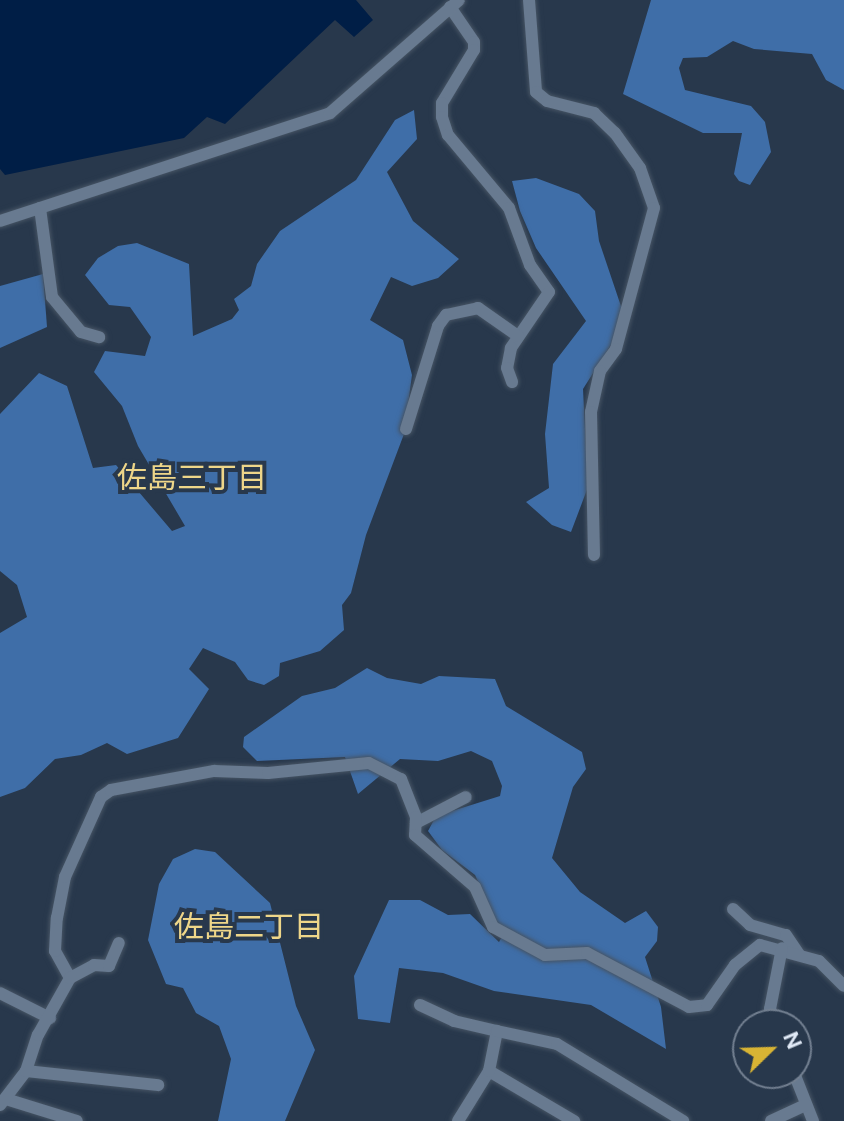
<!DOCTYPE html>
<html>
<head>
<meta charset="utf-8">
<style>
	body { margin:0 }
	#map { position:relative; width:844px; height:1121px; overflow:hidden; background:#28384c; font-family:"DM Sans","Noto Sans JP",sans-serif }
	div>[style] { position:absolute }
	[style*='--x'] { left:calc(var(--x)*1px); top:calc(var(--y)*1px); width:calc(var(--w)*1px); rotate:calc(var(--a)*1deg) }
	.forest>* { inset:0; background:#3f6ea8 }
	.water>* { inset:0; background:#001e46 }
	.roads { filter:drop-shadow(0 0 2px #465464) drop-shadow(0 0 2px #465464) }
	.minor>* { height:12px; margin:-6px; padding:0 6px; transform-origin:6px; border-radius:6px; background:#687a90 }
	span { translate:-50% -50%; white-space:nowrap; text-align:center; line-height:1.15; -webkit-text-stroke:8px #28384c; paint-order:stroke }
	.neighbourhood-label { font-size:30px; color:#eed689 }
	.north { position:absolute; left:732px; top:1009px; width:80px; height:80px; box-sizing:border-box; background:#28384c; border:2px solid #727f90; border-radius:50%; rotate:67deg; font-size:22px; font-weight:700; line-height:32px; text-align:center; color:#e0e9f6 }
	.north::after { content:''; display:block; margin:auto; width:28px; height:36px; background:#d8b434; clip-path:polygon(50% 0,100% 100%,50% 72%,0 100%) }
</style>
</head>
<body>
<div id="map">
	<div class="forest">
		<i style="clip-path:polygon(651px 0,844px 0,844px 90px,826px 80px,812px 54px,754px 49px,733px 41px,707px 57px,683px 58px,679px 68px,685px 90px,751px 106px,765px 122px,771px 152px,750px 185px,739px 181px,734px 174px,742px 133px,703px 133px,623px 94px)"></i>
		<i style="clip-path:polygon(414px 110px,417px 139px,387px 172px,413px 221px,459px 259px,438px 278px,412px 286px,391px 277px,370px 320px,403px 340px,412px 375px,404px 434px,366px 535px,351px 593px,342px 605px,344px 630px,320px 651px,280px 663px,279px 676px,264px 685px,248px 680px,235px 662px,203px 648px,189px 669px,209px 689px,178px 738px,127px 754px,107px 743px,81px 755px,55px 759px,25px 788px,0 797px,0 633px,27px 617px,17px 585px,0 571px,0 414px,39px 373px,67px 386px,93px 468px,116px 465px,172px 531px,185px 526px,138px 446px,122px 406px,94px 372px,105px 351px,145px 356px,151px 337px,130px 307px,109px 305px,85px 275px,98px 258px,118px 246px,137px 243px,189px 264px,193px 336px,232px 319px,239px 310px,234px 299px,251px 286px,257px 264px,280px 231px,356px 180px,395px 120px)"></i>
		<i style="clip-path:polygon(536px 178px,579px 194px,595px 211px,599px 241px,626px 321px,583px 389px,588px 487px,571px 532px,552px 525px,526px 502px,549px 488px,545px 434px,553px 364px,586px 321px,536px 248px,520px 211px,512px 181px)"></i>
		<i style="clip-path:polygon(43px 274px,47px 327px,0 348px,0 286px)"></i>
		<i style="clip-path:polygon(367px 668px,387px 678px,421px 684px,439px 676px,495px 679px,506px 706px,582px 752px,586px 769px,573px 787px,552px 858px,580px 892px,625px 923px,646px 911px,658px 927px,657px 941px,645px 957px,661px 1007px,666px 1049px,591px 1005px,494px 991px,443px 973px,399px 968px,390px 1023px,358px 1019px,354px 976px,389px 900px,420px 900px,448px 915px,470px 914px,499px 942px,503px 935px,475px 875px,442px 850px,428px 831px,436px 816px,500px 796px,502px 786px,492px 761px,471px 751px,438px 761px,400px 759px,358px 794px,345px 757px,257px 761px,243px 747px,244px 737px,302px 696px,335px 688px)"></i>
		<i style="clip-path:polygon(195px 849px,215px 852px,270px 903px,296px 1006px,315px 1050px,285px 1121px,218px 1121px,231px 1059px,219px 1026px,196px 1013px,183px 988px,166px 984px,148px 940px,159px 884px,173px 859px)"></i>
	</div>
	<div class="water">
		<i style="clip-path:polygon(0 0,356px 0,373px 20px,354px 37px,335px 20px,225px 124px,207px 117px,184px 138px,5px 175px,0 169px)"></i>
	</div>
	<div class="roads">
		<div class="minor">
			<i style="--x:529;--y:0;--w:92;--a:85.6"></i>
			<i style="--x:536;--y:92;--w:14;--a:39"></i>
			<i style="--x:547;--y:101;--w:49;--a:14.3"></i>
			<i style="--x:594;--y:113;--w:29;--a:44"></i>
			<i style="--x:615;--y:133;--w:43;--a:54.5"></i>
			<i style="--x:640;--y:168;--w:42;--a:70.7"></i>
			<i style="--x:654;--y:208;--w:146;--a:105.1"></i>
			<i style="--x:616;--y:349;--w:27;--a:126"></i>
			<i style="--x:600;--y:371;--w:42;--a:102.4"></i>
			<i style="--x:591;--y:412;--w:143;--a:88.8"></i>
			<i style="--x:450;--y:7;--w:42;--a:55.6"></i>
			<i style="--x:474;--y:42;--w:8;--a:90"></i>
			<i style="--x:474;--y:50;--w:62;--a:121.1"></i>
			<i style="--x:442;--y:103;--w:14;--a:90"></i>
			<i style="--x:442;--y:117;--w:19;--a:72"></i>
			<i style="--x:448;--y:135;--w:95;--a:50.1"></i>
			<i style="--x:509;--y:208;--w:61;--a:69.8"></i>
			<i style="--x:530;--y:265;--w:33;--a:55"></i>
			<i style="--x:549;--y:292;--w:68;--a:124.2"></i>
			<i style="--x:511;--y:348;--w:20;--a:101"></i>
			<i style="--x:507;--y:368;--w:15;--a:70"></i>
			<i style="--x:40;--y:208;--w:90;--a:82.3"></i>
			<i style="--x:52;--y:297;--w:45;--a:50.4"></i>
			<i style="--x:81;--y:332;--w:19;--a:16"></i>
			<i style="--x:0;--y:221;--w:347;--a:-18.1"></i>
			<i style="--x:330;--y:113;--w:171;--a:-41.2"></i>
			<i style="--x:406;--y:429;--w:108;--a:-72.7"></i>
			<i style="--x:438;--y:326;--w:14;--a:-54"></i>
			<i style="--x:446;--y:315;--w:33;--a:-12"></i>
			<i style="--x:478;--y:308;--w:49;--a:35"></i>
			<i style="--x:416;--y:823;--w:56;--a:-27.5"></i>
			<i style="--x:733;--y:909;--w:23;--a:43"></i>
			<i style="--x:750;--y:925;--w:37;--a:16"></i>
			<i style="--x:786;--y:935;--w:23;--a:56"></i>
			<i style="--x:70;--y:978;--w:31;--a:-119"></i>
			<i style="--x:55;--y:951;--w:33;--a:-87"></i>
			<i style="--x:57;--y:918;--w:42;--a:-79"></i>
			<i style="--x:65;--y:877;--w:88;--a:-65.8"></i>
			<i style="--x:101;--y:797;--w:12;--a:-35"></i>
			<i style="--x:111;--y:790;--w:105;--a:-10.5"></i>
			<i style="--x:214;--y:771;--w:54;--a:2.1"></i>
			<i style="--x:268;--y:773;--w:101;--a:-5.7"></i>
			<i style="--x:369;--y:763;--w:36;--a:27"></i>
			<i style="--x:401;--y:779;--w:41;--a:68.5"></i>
			<i style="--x:416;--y:817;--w:18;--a:93"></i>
			<i style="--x:415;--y:835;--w:79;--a:40.9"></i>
			<i style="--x:475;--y:887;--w:44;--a:65.8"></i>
			<i style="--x:493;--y:927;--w:59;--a:28.3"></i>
			<i style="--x:545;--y:955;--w:42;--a:-2.7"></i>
			<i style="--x:587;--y:953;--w:115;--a:27.9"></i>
			<i style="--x:689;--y:1007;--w:18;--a:-6"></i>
			<i style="--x:707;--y:1005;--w:49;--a:-55"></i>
			<i style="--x:735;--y:965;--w:32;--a:-39"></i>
			<i style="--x:760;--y:945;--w:61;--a:15.2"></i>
			<i style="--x:819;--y:961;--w:35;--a:45"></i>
			<i style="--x:0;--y:993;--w:56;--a:26.6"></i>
			<i style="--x:420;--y:1005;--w:38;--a:25"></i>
			<i style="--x:454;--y:1021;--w:44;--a:13.1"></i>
			<i style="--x:775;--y:1025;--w:17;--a:-107"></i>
			<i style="--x:770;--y:1009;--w:62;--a:-78.9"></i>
			<i style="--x:26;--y:1071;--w:133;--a:6.1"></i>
			<i style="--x:489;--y:1071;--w:99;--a:30.5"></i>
			<i style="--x:794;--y:1073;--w:52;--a:68.4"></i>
			<i style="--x:9;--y:1100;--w:71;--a:17.2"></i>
			<i style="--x:0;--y:1105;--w:43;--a:-52.6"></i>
			<i style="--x:26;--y:1071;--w:38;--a:-72"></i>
			<i style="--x:38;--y:1035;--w:65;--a:-60.7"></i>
			<i style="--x:70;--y:978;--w:27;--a:-28"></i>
			<i style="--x:94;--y:965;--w:15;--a:4"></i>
			<i style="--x:109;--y:966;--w:25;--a:-67"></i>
			<i style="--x:458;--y:1121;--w:59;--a:-58.2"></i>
			<i style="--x:489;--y:1071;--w:41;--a:-78.7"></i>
			<i style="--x:497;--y:1031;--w:61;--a:12.2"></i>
			<i style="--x:557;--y:1044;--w:148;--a:31.4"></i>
			<i style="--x:771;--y:1121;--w:38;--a:-25"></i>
		</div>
	</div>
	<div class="neighbourhood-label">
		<span style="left:192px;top:478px">佐島三丁目</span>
		<span style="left:249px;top:927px">佐島二丁目</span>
	</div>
	<div class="north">N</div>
</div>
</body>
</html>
